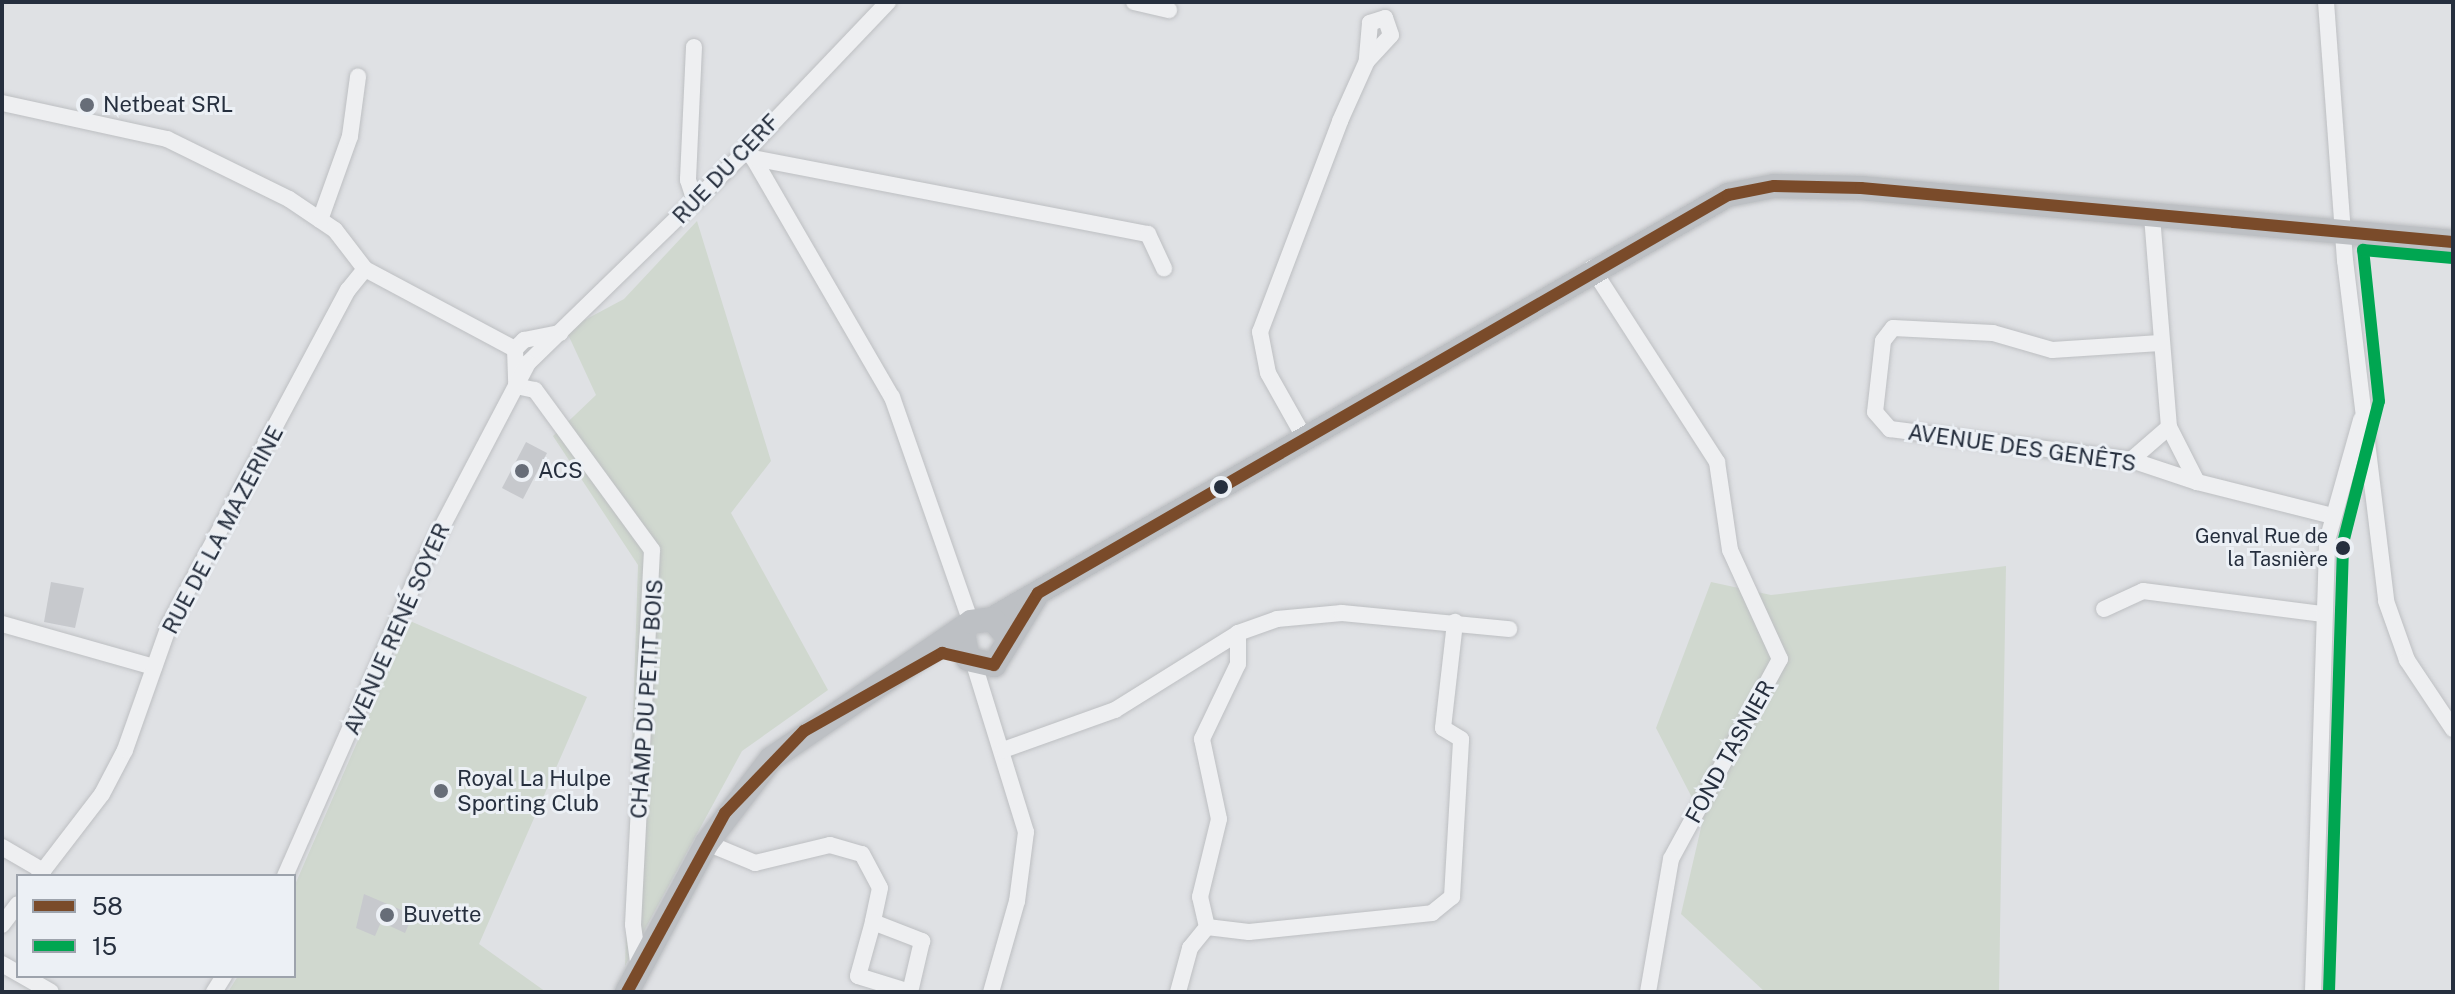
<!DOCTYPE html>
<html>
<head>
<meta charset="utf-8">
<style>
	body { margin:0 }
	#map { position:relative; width:2455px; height:994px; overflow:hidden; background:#dfe1e4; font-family:"Public Sans",sans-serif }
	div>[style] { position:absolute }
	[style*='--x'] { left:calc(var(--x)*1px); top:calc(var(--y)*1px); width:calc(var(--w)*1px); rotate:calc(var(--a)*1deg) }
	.green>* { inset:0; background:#d0d8cf }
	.building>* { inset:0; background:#c7c9cd }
	.roads { filter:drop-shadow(0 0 2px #bdbfc2) drop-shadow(0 0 2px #bdbfc2) }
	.street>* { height:16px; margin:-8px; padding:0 8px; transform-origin:8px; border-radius:8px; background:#eeeff1 }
	.secondary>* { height:24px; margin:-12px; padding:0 12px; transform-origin:12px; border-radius:12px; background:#bdc0c4 }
	.bus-1>* { height:12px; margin:-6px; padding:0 6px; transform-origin:6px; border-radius:6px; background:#7a4b2a }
	.bus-2>* { height:12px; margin:-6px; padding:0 6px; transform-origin:6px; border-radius:6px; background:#00a651 }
	.dots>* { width:22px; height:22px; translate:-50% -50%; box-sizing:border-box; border:4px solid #ecf0f5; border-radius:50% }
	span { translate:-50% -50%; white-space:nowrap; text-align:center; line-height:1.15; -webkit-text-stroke:6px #ecf0f5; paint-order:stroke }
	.bus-label { font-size:20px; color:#262f3e }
	.right { translate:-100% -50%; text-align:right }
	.poi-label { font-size:22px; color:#262f3e }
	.left { translate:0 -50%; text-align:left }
	.street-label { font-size:22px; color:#262f3e }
	.frame { position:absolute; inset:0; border:4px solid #262f3e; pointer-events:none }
	.legend { position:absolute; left:16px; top:874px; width:280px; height:104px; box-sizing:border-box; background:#ecf0f5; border:2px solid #9da3ac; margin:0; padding:10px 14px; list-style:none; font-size:24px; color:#262f3e }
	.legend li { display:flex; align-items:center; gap:16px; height:40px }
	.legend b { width:40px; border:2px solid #9da3ac }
</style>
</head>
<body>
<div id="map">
	<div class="green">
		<i style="clip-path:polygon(697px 221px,771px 461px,731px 513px,828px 690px,742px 751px,625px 966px,638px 565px,553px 436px,596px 395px,566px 330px,624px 299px)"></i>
		<i style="clip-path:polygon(2006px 566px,1999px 992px,1765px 992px,1681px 914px,1703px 819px,1656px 728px,1711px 582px,1771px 595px)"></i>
		<i style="clip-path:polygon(410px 621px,587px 697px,479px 944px,546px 992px,228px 992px,238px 976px,294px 976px,294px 887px)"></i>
	</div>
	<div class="building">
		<i style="clip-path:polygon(526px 442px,547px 453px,523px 499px,502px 488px)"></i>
		<i style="clip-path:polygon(51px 582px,84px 588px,75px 628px,44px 622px)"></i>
		<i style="clip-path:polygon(364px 894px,413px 915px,405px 933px,381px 922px,375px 936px,356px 928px)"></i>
	</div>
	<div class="roads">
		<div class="street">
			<i style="--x:1134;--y:2;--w:36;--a:13"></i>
			<i style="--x:2326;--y:2;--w:259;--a:85.8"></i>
			<i style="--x:2345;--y:260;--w:343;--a:83.1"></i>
			<i style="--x:2386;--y:601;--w:63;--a:70.4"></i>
			<i style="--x:2407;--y:660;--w:83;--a:56.3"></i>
			<i style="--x:694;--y:47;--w:133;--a:92.6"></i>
			<i style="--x:688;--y:180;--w:23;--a:72"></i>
			<i style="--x:2;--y:103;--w:169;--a:12.3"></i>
			<i style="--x:167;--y:139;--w:136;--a:26.2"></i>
			<i style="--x:289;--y:199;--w:55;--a:34"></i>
			<i style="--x:335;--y:230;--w:49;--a:52.4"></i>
			<i style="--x:365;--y:269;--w:170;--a:28.1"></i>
			<i style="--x:748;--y:149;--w:287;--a:59.9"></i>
			<i style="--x:892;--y:397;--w:238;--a:70.7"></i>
			<i style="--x:753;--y:158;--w:402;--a:10.9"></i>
			<i style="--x:1148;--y:234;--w:38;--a:65"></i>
			<i style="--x:2152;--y:216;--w:212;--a:85.4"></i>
			<i style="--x:2169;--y:427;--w:62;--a:63"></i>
			<i style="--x:2197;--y:482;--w:139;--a:14.1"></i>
			<i style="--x:320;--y:220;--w:89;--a:-70.3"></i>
			<i style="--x:350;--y:136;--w:60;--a:-82.3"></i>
			<i style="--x:1592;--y:268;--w:231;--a:57.2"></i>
			<i style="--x:1717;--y:462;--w:89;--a:81.6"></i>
			<i style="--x:1730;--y:550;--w:120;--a:65.4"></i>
			<i style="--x:1780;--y:659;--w:228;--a:118.6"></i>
			<i style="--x:1671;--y:859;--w:135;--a:99.8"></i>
			<i style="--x:2160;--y:343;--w:108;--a:176.3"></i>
			<i style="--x:2052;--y:350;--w:61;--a:-163.9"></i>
			<i style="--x:1993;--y:333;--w:100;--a:-177.1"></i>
			<i style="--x:1893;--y:328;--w:16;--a:128"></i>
			<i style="--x:1883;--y:341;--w:71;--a:96.4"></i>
			<i style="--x:1875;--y:412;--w:23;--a:49"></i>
			<i style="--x:1890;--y:429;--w:243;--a:7.3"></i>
			<i style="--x:2131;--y:460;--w:70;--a:18.4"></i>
			<i style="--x:515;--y:349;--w:13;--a:-45"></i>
			<i style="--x:524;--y:340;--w:37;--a:-11"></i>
			<i style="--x:515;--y:349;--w:37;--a:88"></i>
			<i style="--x:528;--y:363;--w:307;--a:-44.2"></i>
			<i style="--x:748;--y:149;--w:203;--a:-46.4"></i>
			<i style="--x:516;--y:386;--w:19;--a:12"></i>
			<i style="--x:535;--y:390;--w:198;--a:53.8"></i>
			<i style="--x:652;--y:550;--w:375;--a:92.9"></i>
			<i style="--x:633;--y:925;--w:44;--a:82.2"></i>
			<i style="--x:1304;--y:437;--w:73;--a:-119.4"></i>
			<i style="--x:1268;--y:373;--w:42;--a:-101"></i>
			<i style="--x:1260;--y:332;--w:226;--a:-69.2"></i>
			<i style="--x:1340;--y:121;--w:66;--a:-65.8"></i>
			<i style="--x:1367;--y:61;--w:35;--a:-47"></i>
			<i style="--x:1391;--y:35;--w:18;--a:-109"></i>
			<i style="--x:1385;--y:18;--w:16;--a:162"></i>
			<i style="--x:1370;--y:23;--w:38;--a:95"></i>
			<i style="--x:2131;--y:460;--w:50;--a:-41"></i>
			<i style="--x:2104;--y:609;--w:43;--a:-24.8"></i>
			<i style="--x:2143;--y:591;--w:180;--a:7.3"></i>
			<i style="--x:2;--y:624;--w:158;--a:15.8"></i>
			<i style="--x:974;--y:664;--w:176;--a:72.8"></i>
			<i style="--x:1026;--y:832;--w:70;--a:97.4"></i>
			<i style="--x:1017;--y:901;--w:95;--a:105.9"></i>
			<i style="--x:1003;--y:750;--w:119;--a:-19.7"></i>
			<i style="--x:1115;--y:710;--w:145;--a:-32"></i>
			<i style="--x:1238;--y:633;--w:41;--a:-19.7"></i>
			<i style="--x:1277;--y:619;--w:65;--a:-5.3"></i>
			<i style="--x:1342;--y:613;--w:168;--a:5.5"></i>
			<i style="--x:707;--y:843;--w:52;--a:22.6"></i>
			<i style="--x:755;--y:863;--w:77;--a:-13.5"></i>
			<i style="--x:830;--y:845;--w:33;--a:16"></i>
			<i style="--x:862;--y:854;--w:38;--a:62"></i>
			<i style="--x:880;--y:888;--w:35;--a:102"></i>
			<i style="--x:873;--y:922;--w:53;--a:21.2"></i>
			<i style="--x:922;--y:941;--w:52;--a:103.2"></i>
			<i style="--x:2;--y:847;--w:48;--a:30.3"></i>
			<i style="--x:39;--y:876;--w:103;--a:-52.5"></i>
			<i style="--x:102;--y:794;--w:50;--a:-62.4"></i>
			<i style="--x:125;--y:750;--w:135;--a:-70.5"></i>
			<i style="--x:170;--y:623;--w:378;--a:-61.9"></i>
			<i style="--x:348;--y:290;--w:27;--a:-51"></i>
			<i style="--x:285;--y:876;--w:342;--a:-66.2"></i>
			<i style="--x:423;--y:563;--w:226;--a:-62.3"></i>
			<i style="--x:873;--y:922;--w:56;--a:105.5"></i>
			<i style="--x:858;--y:976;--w:54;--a:17.1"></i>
			<i style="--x:2;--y:925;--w:26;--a:-53"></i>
			<i style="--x:1207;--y:927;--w:42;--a:6.8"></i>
			<i style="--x:1249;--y:932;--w:184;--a:-5.9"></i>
			<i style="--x:1432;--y:913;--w:26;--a:-39"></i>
			<i style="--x:1452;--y:897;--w:158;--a:-86.7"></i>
			<i style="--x:1461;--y:739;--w:21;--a:-149"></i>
			<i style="--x:1443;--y:728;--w:107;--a:-83.5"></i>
			<i style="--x:2;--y:964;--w:56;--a:29.7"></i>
			<i style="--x:214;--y:992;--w:19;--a:-58"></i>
			<i style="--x:1178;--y:992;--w:46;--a:-74.7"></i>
			<i style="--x:1190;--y:948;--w:27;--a:-51"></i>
			<i style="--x:1207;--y:927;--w:31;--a:-103"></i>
			<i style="--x:1200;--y:897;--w:80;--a:-76.3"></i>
			<i style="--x:1219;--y:819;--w:82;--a:-102"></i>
			<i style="--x:1202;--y:739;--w:83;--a:-64.4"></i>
			<i style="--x:1238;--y:664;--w:31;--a:-90"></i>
			<i style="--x:2313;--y:992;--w:451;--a:-88.2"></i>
			<i style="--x:2327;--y:541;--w:126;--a:-74.3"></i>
		</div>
		<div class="secondary">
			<i style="--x:992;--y:619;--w:849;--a:-29.95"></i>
			<i style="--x:1728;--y:195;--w:47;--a:-11.1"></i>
			<i style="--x:1774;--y:186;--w:87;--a:1.3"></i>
			<i style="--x:1861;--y:188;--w:594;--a:5.21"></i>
			<i style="--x:963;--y:633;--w:26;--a:79"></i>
			<i style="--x:968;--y:659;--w:27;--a:13"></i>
			<i style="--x:994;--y:665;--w:84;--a:-58.6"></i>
			<i style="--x:627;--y:992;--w:169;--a:-61.8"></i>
			<i style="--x:707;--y:843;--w:106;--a:-52.7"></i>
			<i style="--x:771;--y:759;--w:242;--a:-34.4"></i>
			<i style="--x:971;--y:622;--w:21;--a:-8"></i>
			<i style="--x:992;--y:619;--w:25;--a:48"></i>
		</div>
	</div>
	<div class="bus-1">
		<i style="--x:627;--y:992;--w:204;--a:-61.3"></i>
		<i style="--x:725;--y:813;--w:114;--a:-46.1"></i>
		<i style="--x:804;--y:731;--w:159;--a:-29.5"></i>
		<i style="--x:942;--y:653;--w:53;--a:13"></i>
		<i style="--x:994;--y:665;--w:84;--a:-58.6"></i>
		<i style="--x:1038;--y:593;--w:797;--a:-29.98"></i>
		<i style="--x:1728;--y:195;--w:47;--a:-11.1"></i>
		<i style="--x:1774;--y:186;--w:87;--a:1.3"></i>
		<i style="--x:1861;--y:188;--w:594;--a:5.21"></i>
	</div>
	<div class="bus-2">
		<i style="--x:2329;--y:992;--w:449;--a:-88.2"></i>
		<i style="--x:2343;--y:543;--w:146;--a:-75.8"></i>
		<i style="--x:2379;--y:401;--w:152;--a:-96"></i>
		<i style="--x:2363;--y:250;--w:89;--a:5.1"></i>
	</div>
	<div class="dots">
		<i style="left:87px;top:105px;background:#676d78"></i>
		<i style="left:522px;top:471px;background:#676d78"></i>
		<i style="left:1221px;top:487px;background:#262f3e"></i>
		<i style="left:2343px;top:548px;background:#262f3e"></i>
		<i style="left:441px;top:791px;background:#676d78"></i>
		<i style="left:387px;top:915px;background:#676d78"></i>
	</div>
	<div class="bus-label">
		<span class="right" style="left:2328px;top:548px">Genval Rue de<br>la Tasnière</span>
	</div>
	<div class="poi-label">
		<span class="left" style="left:103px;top:105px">Netbeat SRL</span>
		<span class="left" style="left:538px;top:471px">ACS</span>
		<span class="left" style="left:457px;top:791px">Royal La Hulpe<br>Sporting Club</span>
		<span class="left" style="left:403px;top:915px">Buvette</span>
	</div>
	<div class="street-label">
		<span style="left:726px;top:169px;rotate:-46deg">RUE DU CERF</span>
		<span style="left:2022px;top:448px;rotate:8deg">AVENUE DES GENÊTS</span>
		<span style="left:223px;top:530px;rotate:-62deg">RUE DE LA MAZERINE</span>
		<span style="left:397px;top:629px;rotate:-66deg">AVENUE RENÉ SOYER</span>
		<span style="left:647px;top:699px;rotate:-86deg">CHAMP DU PETIT BOIS</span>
		<span style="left:1730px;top:752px;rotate:-61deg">FOND TASNIER</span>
	</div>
	<div class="frame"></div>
	<ul class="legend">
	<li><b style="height:10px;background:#7a4b2a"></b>58</li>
	<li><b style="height:10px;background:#00a651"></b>15</li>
	</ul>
</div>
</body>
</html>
